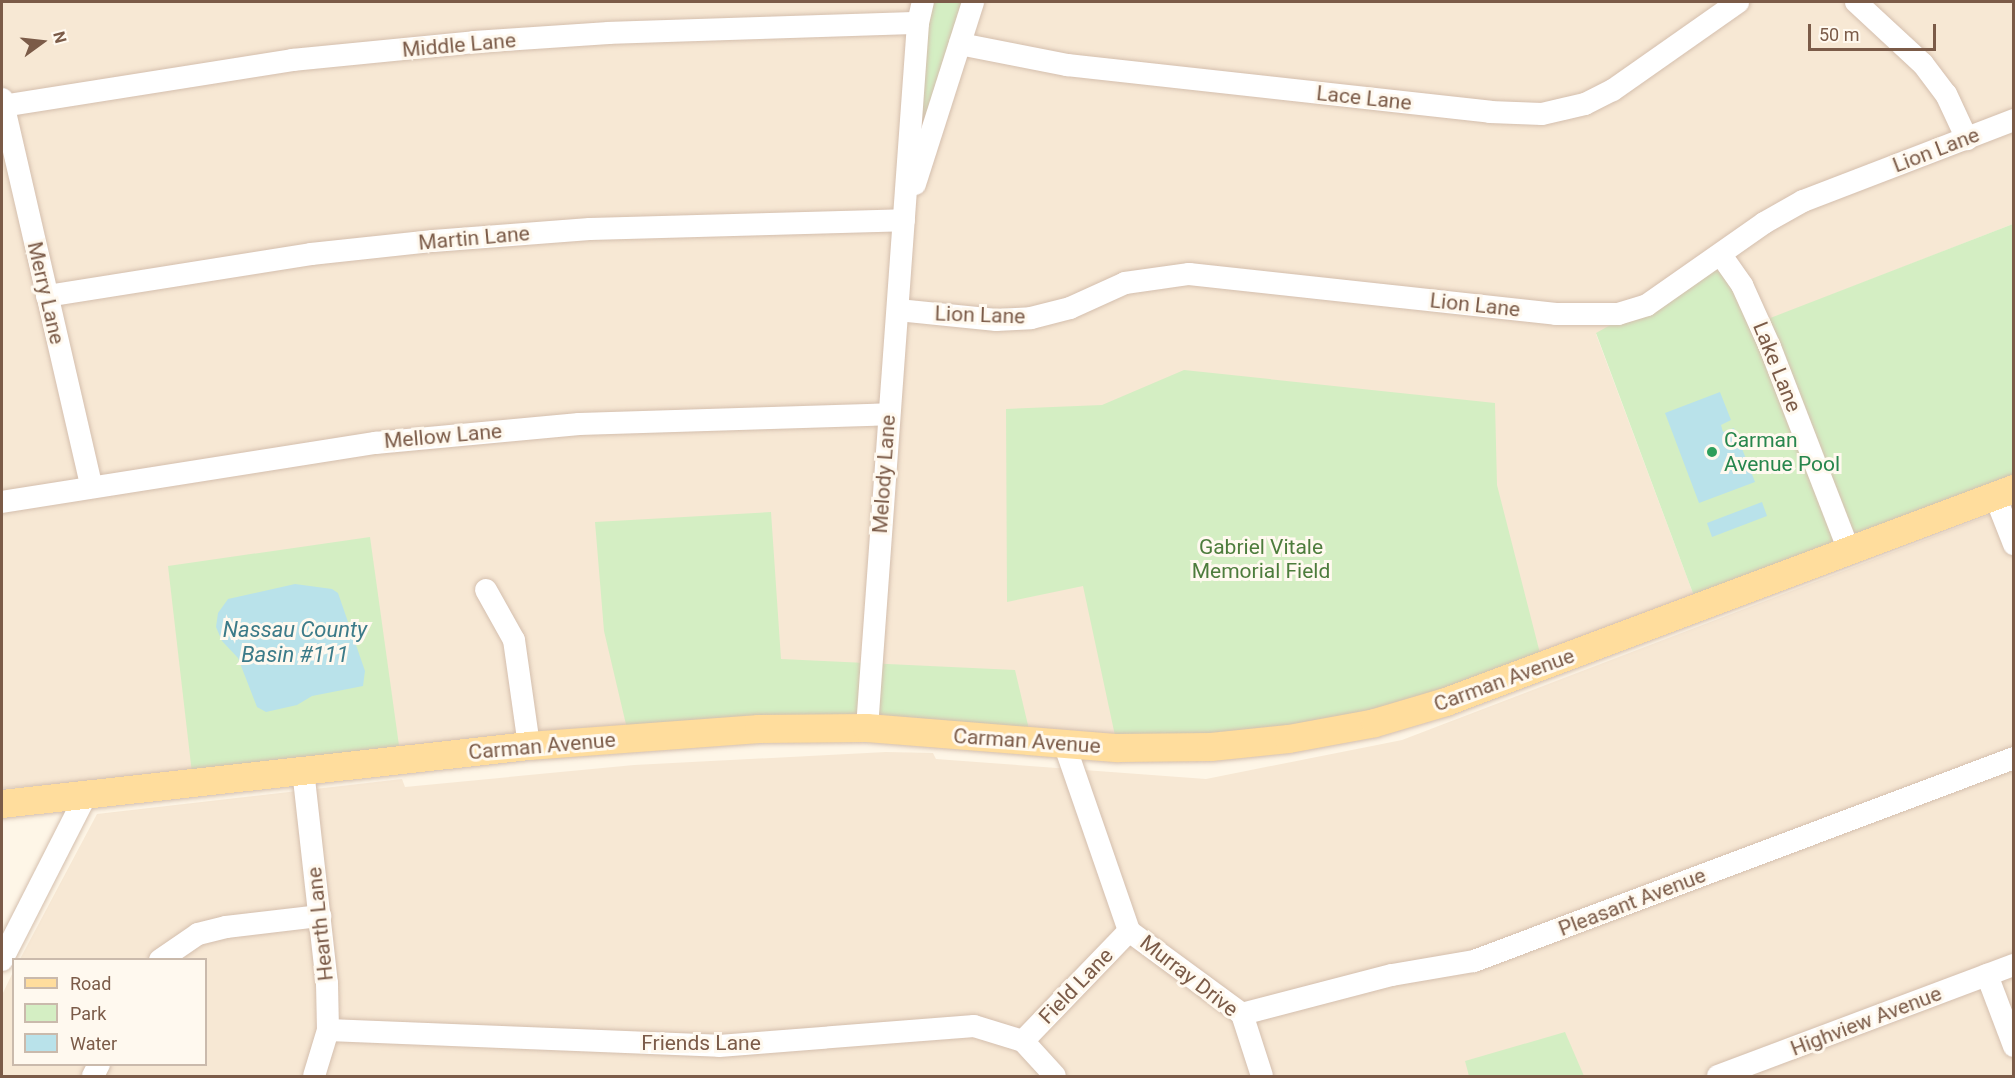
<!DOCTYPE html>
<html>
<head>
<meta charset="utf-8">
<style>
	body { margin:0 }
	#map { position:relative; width:2015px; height:1078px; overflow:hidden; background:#fef6e7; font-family:Roboto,sans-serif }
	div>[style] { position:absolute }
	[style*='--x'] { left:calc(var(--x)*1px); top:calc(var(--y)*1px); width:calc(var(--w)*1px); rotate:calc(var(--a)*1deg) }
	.residential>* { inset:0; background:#f7e8d4 }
	.green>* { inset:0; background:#d4eec3 }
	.water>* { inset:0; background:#b9e2ea }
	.roads { filter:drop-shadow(0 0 2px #d4bfae) drop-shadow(0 0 2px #d4bfae) }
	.minor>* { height:22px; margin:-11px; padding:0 11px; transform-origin:11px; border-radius:11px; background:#fff }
	.major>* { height:28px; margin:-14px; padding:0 14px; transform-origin:14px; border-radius:14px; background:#ffdd9d }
	.dots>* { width:16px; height:16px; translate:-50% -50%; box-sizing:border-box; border:3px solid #fff9ef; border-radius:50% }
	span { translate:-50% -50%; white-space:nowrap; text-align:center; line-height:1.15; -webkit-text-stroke:6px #fff9ef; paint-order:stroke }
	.street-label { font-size:21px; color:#7b5b48 }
	.leisure-label { font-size:21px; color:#27864d }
	.left { translate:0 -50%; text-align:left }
	.park-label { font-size:21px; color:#4d7c3c }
	.water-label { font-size:22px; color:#3c7b89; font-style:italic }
	.frame { position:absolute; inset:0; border:3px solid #7b5b48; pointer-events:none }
	.legend { position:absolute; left:12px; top:958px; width:195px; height:108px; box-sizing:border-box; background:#fff9ef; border:2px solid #cabaac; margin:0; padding:8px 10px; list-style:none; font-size:18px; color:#7b5b48 }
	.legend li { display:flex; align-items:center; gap:12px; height:30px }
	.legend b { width:30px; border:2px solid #cabaac }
	.north { position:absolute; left:12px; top:12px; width:60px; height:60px; -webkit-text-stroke:4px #fff9ef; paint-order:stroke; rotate:75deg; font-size:16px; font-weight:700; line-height:24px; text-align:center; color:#7b5b48 }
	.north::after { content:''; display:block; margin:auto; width:21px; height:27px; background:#7b5b48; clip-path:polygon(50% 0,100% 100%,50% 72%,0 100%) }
	.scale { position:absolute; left:1808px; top:24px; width:128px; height:27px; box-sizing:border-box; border:3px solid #7b5b48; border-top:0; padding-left:8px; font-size:18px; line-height:21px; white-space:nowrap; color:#7b5b48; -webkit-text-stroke:4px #fff9ef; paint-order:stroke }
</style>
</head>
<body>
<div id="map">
	<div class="residential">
		<i style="clip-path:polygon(2px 2px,2013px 2px,2013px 224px,1752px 326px,1596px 334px,1694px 596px,1543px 665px,1117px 745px,899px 726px,2px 788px)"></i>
		<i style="clip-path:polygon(2013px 506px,2013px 1076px,2px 1076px,2px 995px,13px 972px,14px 1064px,206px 1064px,206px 960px,20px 959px,97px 814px,402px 779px,405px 787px,634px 765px,886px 752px,933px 753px,936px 759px,1206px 779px,1402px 740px)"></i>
	</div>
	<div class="green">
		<i style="clip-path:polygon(926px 2px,970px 2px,907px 205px)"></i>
		<i style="clip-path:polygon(2013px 224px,2013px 478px,1694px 596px,1596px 333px,1718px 265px,1752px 325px)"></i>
		<i style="clip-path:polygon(1184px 370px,1495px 403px,1497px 485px,1543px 665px,1373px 720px,1117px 745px,1083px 586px,1007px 602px,1006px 409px,1102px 405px)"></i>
		<i style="clip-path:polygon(771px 512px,781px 659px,1015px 670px,1031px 738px,628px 733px,604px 631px,595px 522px)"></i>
		<i style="clip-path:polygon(370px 537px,401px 760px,193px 782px,168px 566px)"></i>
		<i style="clip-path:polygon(1565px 1032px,1584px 1076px,1469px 1076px,1465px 1061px)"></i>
	</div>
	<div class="water">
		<i style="clip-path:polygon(1720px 392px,1731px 420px,1721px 425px,1723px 432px,1734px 428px,1755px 482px,1699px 503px,1665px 413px)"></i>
		<i style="clip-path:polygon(1762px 502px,1767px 516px,1712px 537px,1707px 523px)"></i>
		<i style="clip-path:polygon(295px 584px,332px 589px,338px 593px,365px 671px,363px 686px,312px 696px,297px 705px,266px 712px,257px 707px,238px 658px,222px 641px,216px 627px,218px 613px,228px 599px)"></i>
	</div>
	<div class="roads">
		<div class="minor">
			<i style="--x:1856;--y:2;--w:91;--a:42.8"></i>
			<i style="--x:1923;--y:64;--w:38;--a:53"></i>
			<i style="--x:1946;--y:94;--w:50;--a:65"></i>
			<i style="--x:960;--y:44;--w:109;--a:11.1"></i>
			<i style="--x:1067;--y:65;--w:426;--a:6.3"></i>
			<i style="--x:1490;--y:112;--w:52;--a:2.2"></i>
			<i style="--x:1542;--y:114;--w:44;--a:-13.1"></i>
			<i style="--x:1585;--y:104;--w:31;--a:-27"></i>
			<i style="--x:1613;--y:90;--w:153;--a:-35.1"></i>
			<i style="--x:2;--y:99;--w:397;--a:77"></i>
			<i style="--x:3;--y:106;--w:293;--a:-9"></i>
			<i style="--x:292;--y:60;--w:183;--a:-5.6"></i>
			<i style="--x:474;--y:42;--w:135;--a:-3.8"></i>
			<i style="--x:609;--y:33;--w:309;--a:-1.9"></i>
			<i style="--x:915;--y:184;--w:191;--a:-72.3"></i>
			<i style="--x:1721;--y:255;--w:37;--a:55"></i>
			<i style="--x:1742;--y:285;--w:68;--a:65.7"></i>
			<i style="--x:1770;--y:347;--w:219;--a:68.8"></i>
			<i style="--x:47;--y:296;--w:267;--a:-9"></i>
			<i style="--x:311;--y:254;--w:123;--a:-6.1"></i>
			<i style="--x:433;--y:241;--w:157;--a:-4.4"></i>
			<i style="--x:590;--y:229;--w:314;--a:-1.6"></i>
			<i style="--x:898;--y:310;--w:99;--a:5.8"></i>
			<i style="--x:996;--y:320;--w:35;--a:-3"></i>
			<i style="--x:1031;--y:318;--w:40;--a:-14.4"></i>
			<i style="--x:1070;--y:308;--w:60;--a:-24.4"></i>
			<i style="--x:1125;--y:283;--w:65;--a:-8"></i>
			<i style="--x:1189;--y:274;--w:369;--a:6.2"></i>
			<i style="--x:1556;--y:314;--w:62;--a:0"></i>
			<i style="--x:1618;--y:314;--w:30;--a:-17"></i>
			<i style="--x:1647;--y:305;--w:143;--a:-35"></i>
			<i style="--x:1764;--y:223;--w:45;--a:-29.4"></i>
			<i style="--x:1803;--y:201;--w:226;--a:-21"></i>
			<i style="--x:1995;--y:496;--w:52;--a:68.4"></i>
			<i style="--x:2;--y:502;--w:378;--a:-9"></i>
			<i style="--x:375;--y:443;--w:205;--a:-5.3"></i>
			<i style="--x:579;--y:424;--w:310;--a:-1.8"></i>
			<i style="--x:486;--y:590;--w:57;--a:60.8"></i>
			<i style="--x:514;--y:640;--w:107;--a:81.9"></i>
			<i style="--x:867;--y:728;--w:707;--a:-85.86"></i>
			<i style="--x:918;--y:23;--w:22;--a:-77"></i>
			<i style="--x:1064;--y:743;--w:199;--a:70.9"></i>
			<i style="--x:1129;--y:931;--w:140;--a:36.3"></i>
			<i style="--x:1242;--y:1014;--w:65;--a:72.1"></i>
			<i style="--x:303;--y:770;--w:214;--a:83.6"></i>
			<i style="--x:327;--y:983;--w:47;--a:88.8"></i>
			<i style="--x:328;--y:1030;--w:48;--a:106.9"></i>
			<i style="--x:2;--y:960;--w:185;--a:-63"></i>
			<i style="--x:160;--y:960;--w:46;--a:-34.4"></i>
			<i style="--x:198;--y:934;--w:29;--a:-14"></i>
			<i style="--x:226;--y:927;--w:95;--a:-6.7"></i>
			<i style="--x:1987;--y:975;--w:76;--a:69.2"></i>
			<i style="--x:1242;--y:1014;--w:155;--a:-14.6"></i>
			<i style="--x:1392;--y:975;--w:83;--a:-9.7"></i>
			<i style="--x:1474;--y:961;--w:577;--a:-20.6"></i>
			<i style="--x:328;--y:1030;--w:391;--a:2.3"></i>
			<i style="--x:719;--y:1046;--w:256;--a:-4.5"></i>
			<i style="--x:974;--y:1026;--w:51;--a:17"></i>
			<i style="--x:1023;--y:1041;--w:47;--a:47.6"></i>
			<i style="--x:1023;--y:1041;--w:153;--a:-46.1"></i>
			<i style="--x:93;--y:1076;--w:13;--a:-63"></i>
			<i style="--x:1718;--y:1076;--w:316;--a:-20.6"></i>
		</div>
		<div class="major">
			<i style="--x:2;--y:804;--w:530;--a:-6.28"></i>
			<i style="--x:529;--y:746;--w:231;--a:-4.2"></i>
			<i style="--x:759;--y:729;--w:108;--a:-0.5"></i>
			<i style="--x:867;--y:728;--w:252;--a:4.6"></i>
			<i style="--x:1118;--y:748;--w:93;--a:-0.6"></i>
			<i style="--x:1211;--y:747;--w:78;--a:-5.9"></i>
			<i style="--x:1289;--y:739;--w:87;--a:-10.5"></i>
			<i style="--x:1375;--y:723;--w:74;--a:-16.5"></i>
			<i style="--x:1446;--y:702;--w:607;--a:-20.56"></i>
		</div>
	</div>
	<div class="dots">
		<i style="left:1712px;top:452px;background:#2e9e5b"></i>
	</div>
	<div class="street-label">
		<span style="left:459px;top:45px;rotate:-5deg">Middle Lane</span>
		<span style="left:1364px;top:98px;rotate:6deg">Lace Lane</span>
		<span style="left:1936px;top:150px;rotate:-21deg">Lion Lane</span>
		<span style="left:474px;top:238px;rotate:-5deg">Martin Lane</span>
		<span style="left:46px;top:293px;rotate:77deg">Merry Lane</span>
		<span style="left:1475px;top:305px;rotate:6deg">Lion Lane</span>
		<span style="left:980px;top:315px;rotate:2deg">Lion Lane</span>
		<span style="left:1777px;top:367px;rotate:68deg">Lake Lane</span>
		<span style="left:443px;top:436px;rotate:-5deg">Mellow Lane</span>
		<span style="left:884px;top:474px;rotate:-86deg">Melody Lane</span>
		<span style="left:1504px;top:680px;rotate:-20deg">Carman Avenue</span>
		<span style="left:1027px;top:741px;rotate:4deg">Carman Avenue</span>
		<span style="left:542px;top:746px;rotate:-5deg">Carman Avenue</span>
		<span style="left:1632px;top:902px;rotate:-21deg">Pleasant Avenue</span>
		<span style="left:320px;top:924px;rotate:-96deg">Hearth Lane</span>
		<span style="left:1189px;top:976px;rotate:38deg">Murray Drive</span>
		<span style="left:1076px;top:986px;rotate:-46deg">Field Lane</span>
		<span style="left:1866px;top:1021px;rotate:-21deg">Highview Avenue</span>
		<span style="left:701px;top:1043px">Friends Lane</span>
	</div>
	<div class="leisure-label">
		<span class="left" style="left:1724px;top:452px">Carman<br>Avenue Pool</span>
	</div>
	<div class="park-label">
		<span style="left:1261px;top:559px">Gabriel Vitale<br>Memorial Field</span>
	</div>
	<div class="water-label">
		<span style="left:295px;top:642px">Nassau County<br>Basin #111</span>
	</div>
	<div class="frame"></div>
	<ul class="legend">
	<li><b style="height:8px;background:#ffdd9d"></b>Road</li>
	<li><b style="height:16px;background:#d4eec3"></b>Park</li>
	<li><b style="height:16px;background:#b9e2ea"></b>Water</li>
	</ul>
	<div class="north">N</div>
	<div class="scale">50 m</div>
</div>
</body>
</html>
